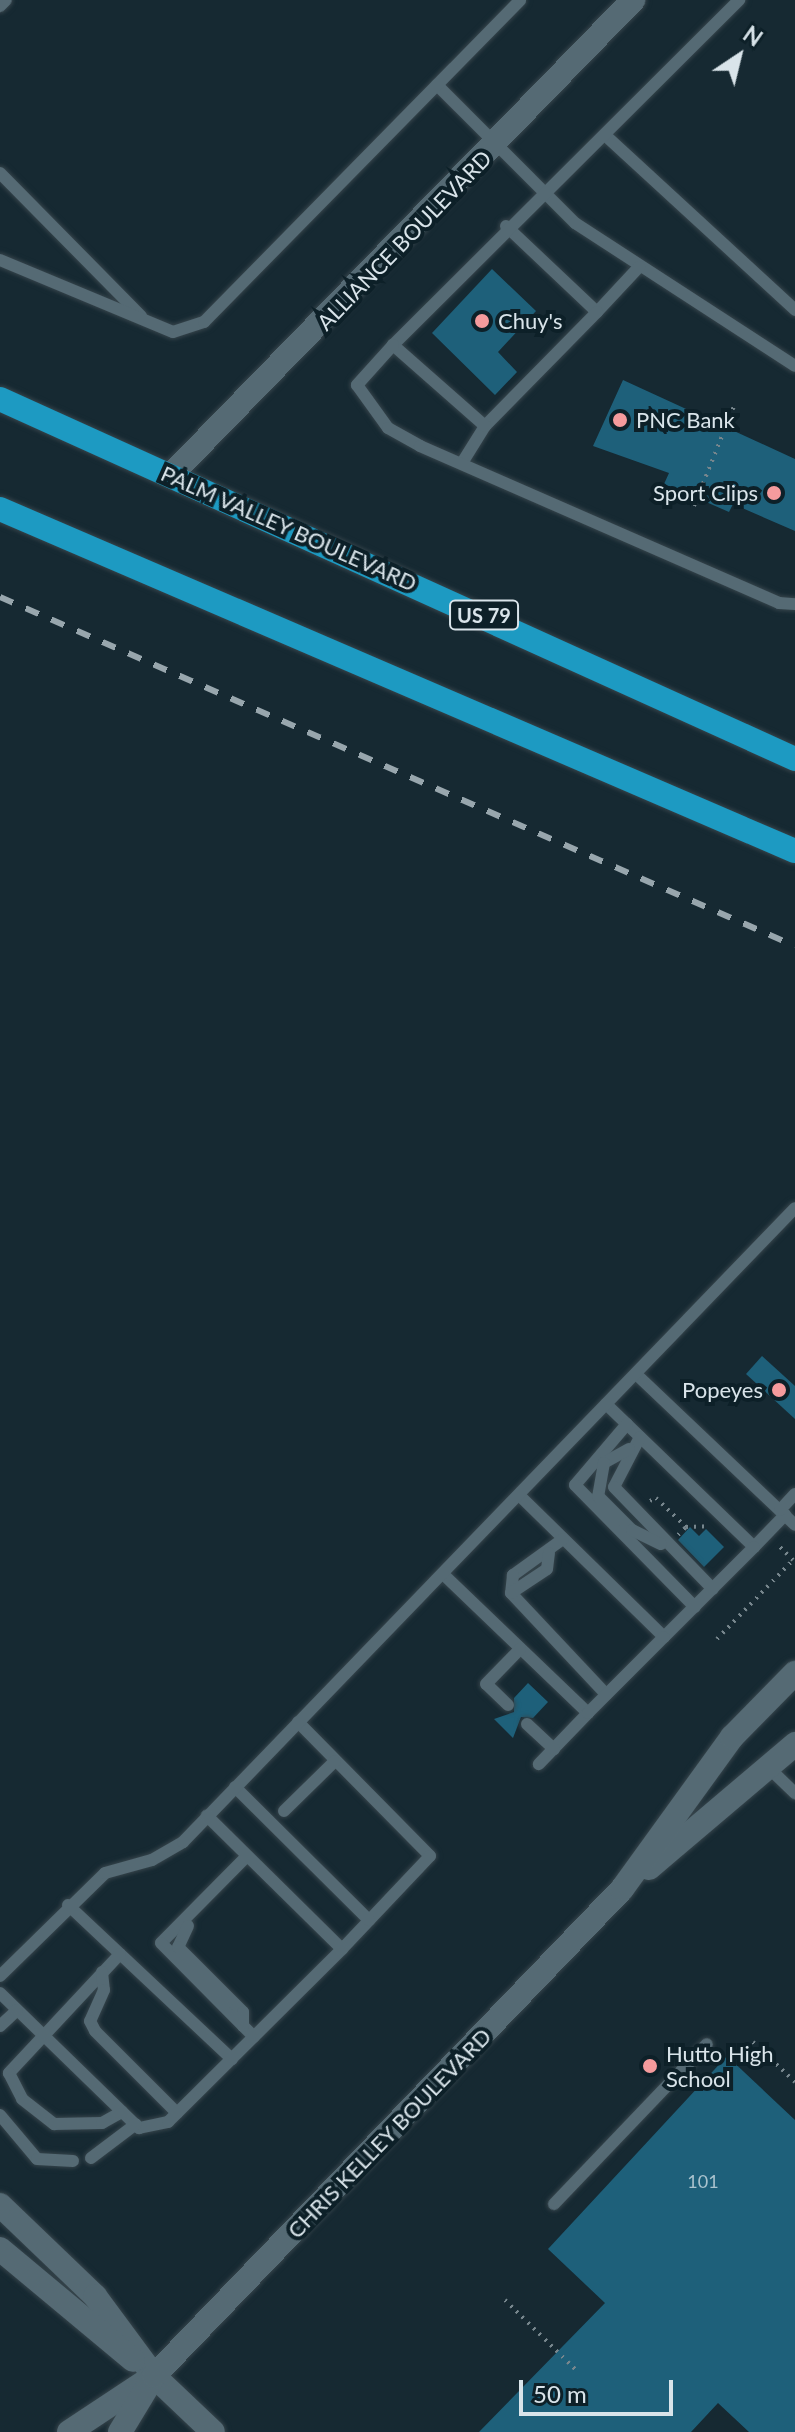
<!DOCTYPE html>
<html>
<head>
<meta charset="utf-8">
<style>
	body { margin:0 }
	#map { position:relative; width:795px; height:2432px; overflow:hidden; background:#162932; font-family:Lato,sans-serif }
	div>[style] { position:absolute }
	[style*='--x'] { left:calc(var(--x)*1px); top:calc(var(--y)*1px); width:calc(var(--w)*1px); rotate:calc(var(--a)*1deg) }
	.building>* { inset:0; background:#1e607a }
	.path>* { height:4px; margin-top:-2px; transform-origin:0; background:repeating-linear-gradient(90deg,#77868d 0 2px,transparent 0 8px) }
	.roads { filter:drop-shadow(0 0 2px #36444b) drop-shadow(0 0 2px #36444b) }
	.service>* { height:12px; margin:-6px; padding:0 6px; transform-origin:6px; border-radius:6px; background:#556a74 }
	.minor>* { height:24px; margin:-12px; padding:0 12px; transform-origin:12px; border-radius:12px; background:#556a74 }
	.tertiary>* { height:24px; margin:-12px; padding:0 12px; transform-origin:12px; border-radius:12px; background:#556a74 }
	.secondary>* { height:24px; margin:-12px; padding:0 12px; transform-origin:12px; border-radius:12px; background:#556a74 }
	.trunk>* { height:24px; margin:-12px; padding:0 12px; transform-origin:12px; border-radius:12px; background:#1d9ac2 }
	.rail>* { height:6px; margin-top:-3px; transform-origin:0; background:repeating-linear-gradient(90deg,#98a6ad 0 14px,transparent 0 28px) }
	.dots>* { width:22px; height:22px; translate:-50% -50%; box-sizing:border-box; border:4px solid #0d2028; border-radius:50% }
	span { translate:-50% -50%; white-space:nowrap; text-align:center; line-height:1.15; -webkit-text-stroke:8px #0d2028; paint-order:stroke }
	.number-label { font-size:18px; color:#aac3ce }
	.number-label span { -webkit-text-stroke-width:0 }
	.shield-label span { padding:2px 6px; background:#0d2028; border:2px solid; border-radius:6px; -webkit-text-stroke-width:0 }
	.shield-label { font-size:20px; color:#d9e4ea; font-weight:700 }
	.street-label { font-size:22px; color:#d9e4ea }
	.poi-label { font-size:22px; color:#d9e4ea }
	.left { translate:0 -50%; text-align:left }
	.right { translate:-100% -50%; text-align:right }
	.north { position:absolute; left:699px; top:16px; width:80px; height:80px; -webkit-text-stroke:6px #0d2028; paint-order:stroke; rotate:35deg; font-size:22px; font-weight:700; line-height:32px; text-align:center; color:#d9e4ea }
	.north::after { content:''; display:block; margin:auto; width:28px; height:36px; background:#d9e4ea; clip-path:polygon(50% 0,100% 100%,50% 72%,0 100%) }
	.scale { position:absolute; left:519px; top:2380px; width:154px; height:36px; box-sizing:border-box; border:4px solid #d9e4ea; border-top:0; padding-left:10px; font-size:24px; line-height:28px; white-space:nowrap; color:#d9e4ea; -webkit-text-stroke:6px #0d2028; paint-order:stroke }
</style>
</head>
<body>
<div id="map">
	<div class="building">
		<i style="clip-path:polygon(492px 269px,536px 311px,498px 352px,517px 372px,495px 395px,432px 333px)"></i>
		<i style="clip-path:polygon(623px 380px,795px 459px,795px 531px,733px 504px,729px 512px,697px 498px,664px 484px,669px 473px,593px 446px)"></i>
		<i style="clip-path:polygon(762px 1356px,795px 1386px,795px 1419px,746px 1374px)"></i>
		<i style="clip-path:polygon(690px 1527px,699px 1536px,706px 1529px,724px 1547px,704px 1567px,678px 1540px)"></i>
		<i style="clip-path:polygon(528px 1683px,548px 1702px,533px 1718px,521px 1717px,513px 1738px,494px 1719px,514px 1712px,514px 1698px)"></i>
		<i style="clip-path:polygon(727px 2056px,795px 2120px,795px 2432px,749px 2432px,718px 2403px,691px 2432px,479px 2432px,605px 2303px,548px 2249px)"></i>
	</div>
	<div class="path">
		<i style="--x:694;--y:506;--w:108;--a:-68.2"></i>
		<i style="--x:650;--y:1501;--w:7;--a:-27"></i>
		<i style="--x:656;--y:1498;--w:42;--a:44"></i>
		<i style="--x:686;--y:1527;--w:23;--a:-2"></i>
		<i style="--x:678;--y:1535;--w:11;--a:-45"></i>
		<i style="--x:717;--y:1639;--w:110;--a:-46.1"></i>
		<i style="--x:793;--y:1560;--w:21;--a:-135"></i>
		<i style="--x:753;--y:2042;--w:58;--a:43.6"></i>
		<i style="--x:505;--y:2300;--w:104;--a:44.6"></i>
	</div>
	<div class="roads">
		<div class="service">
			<i style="--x:0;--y:6;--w:8;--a:-45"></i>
			<i style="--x:437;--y:85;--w:195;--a:45"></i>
			<i style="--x:575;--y:223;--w:262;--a:33"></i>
			<i style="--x:606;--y:136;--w:257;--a:42.6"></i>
			<i style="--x:0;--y:173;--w:201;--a:45.4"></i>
			<i style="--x:506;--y:226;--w:125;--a:43.4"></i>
			<i style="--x:597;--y:312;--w:62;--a:-47"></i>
			<i style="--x:0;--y:260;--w:187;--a:22.6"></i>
			<i style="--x:173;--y:332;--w:33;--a:-18"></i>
			<i style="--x:204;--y:322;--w:451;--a:-45.5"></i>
			<i style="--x:393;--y:345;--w:489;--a:-44.9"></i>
			<i style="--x:485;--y:426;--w:160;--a:-45.5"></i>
			<i style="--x:462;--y:463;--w:44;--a:-58.1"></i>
			<i style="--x:485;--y:426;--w:123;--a:-138.6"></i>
			<i style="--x:393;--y:345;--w:54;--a:132"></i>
			<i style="--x:357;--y:385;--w:53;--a:54.2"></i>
			<i style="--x:388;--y:428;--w:37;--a:29"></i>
			<i style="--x:420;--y:446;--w:392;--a:23.6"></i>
			<i style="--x:779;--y:603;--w:16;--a:4"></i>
			<i style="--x:636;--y:1374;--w:219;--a:43.5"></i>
			<i style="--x:606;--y:1404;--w:206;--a:44"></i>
			<i style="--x:754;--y:1547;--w:45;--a:-45.9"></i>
			<i style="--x:627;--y:1424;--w:80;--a:130.4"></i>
			<i style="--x:575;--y:1485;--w:171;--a:45.5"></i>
			<i style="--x:640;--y:1437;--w:56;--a:117.5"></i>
			<i style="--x:614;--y:1487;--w:142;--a:45.9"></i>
			<i style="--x:629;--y:1449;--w:29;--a:151"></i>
			<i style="--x:604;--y:1463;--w:34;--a:100"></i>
			<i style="--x:598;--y:1496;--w:48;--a:45"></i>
			<i style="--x:632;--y:1530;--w:32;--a:26"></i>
			<i style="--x:519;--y:1495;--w:203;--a:44.4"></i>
			<i style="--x:664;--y:1637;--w:127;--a:-45"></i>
			<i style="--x:780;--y:1510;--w:22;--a:-47"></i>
			<i style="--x:563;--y:1539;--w:62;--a:144.2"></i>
			<i style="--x:513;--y:1575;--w:18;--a:96"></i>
			<i style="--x:511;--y:1593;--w:139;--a:46.8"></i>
			<i style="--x:443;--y:1574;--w:201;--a:43.8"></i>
			<i style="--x:588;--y:1713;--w:71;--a:133.9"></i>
			<i style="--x:511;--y:1593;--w:43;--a:-33.7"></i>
			<i style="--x:547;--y:1569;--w:16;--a:-83"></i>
			<i style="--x:508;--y:1705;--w:30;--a:-136"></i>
			<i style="--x:486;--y:1684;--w:49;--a:-45.8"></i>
			<i style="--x:588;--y:1713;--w:107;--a:-45"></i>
			<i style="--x:298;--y:1722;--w:188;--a:45.4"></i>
			<i style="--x:430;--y:1856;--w:128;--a:133.4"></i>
			<i style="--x:527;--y:1724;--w:37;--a:43"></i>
			<i style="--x:770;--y:1769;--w:35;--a:44"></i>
			<i style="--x:235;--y:1787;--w:189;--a:44.8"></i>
			<i style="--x:284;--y:1811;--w:71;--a:-44.4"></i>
			<i style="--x:247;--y:1856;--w:122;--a:134.7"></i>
			<i style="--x:161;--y:1943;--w:132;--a:45.3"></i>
			<i style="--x:68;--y:1905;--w:225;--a:43.2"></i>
			<i style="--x:188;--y:1926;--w:23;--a:115"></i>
			<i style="--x:178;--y:1947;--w:92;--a:45"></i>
			<i style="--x:243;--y:2012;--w:14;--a:90"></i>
			<i style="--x:120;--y:1954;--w:163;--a:133"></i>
			<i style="--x:9;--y:2073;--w:29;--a:63"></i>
			<i style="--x:22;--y:2099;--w:41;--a:38"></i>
			<i style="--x:54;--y:2124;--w:48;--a:-1.2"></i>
			<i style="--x:102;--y:2123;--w:23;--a:-29"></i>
			<i style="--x:102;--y:1972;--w:18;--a:84"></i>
			<i style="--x:104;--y:1990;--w:34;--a:114"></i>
			<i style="--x:90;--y:2021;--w:11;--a:63"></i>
			<i style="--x:95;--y:2031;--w:116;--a:45"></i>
			<i style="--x:0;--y:1976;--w:147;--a:-44.4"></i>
			<i style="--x:105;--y:1873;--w:49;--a:-15.5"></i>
			<i style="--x:152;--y:1860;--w:36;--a:-30"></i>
			<i style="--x:183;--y:1842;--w:881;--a:-46.01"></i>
			<i style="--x:0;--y:1993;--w:194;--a:44.2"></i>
			<i style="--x:139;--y:2128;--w:30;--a:-12"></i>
			<i style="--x:168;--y:2122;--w:245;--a:-44.8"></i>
			<i style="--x:342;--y:1949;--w:190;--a:-135.4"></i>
			<i style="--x:0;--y:2026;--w:23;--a:-43"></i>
			<i style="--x:0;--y:2115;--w:57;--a:49.9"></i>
			<i style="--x:37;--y:2159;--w:36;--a:3"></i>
			<i style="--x:91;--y:2158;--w:56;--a:-37.1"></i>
			<i style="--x:554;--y:2204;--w:221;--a:-46.3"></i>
		</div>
		<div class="minor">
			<i style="--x:171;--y:475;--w:663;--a:-45.79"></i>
			<i style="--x:0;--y:2205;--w:132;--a:43.8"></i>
			<i style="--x:95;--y:2296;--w:99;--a:53.6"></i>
			<i style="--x:0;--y:2249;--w:173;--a:39.8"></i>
		</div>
		<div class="tertiary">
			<i style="--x:154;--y:2376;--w:81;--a:43.5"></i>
		</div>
		<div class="secondary">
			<i style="--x:649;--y:1868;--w:192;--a:-40.3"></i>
			<i style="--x:69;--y:2432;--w:100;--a:-33.5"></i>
			<i style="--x:120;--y:2432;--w:66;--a:-58.7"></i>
			<i style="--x:154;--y:2376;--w:675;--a:-46.14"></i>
			<i style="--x:622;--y:1889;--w:188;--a:-54.1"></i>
			<i style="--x:732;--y:1737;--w:90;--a:-45.5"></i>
		</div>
		<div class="trunk">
			<i style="--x:0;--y:399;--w:873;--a:24.36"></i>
			<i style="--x:0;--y:509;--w:865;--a:23.28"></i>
		</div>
	</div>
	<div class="rail">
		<i style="--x:0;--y:597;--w:868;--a:23.7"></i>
	</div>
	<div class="dots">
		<i style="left:482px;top:321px;background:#f59b9d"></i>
		<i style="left:620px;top:420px;background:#f59b9d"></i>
		<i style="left:774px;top:493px;background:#f59b9d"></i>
		<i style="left:779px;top:1390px;background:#f59b9d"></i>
		<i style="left:650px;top:2066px;background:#f59b9d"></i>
	</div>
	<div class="number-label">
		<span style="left:703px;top:2181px">101</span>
	</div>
	<div class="shield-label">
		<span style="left:484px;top:615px">US 79</span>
	</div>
	<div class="street-label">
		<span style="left:404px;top:240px;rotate:-46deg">ALLIANCE BOULEVARD</span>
		<span style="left:289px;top:528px;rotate:24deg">PALM VALLEY BOULEVARD</span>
		<span style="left:389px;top:2133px;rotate:-46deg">CHRIS KELLEY BOULEVARD</span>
	</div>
	<div class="poi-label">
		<span class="left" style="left:498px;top:321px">Chuy's</span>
		<span class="left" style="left:636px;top:420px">PNC Bank</span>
		<span class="right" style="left:758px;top:493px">Sport Clips</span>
		<span class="right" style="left:763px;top:1390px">Popeyes</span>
		<span class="left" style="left:666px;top:2066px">Hutto High<br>School</span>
	</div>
	<div class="north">N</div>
	<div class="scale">50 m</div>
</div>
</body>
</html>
